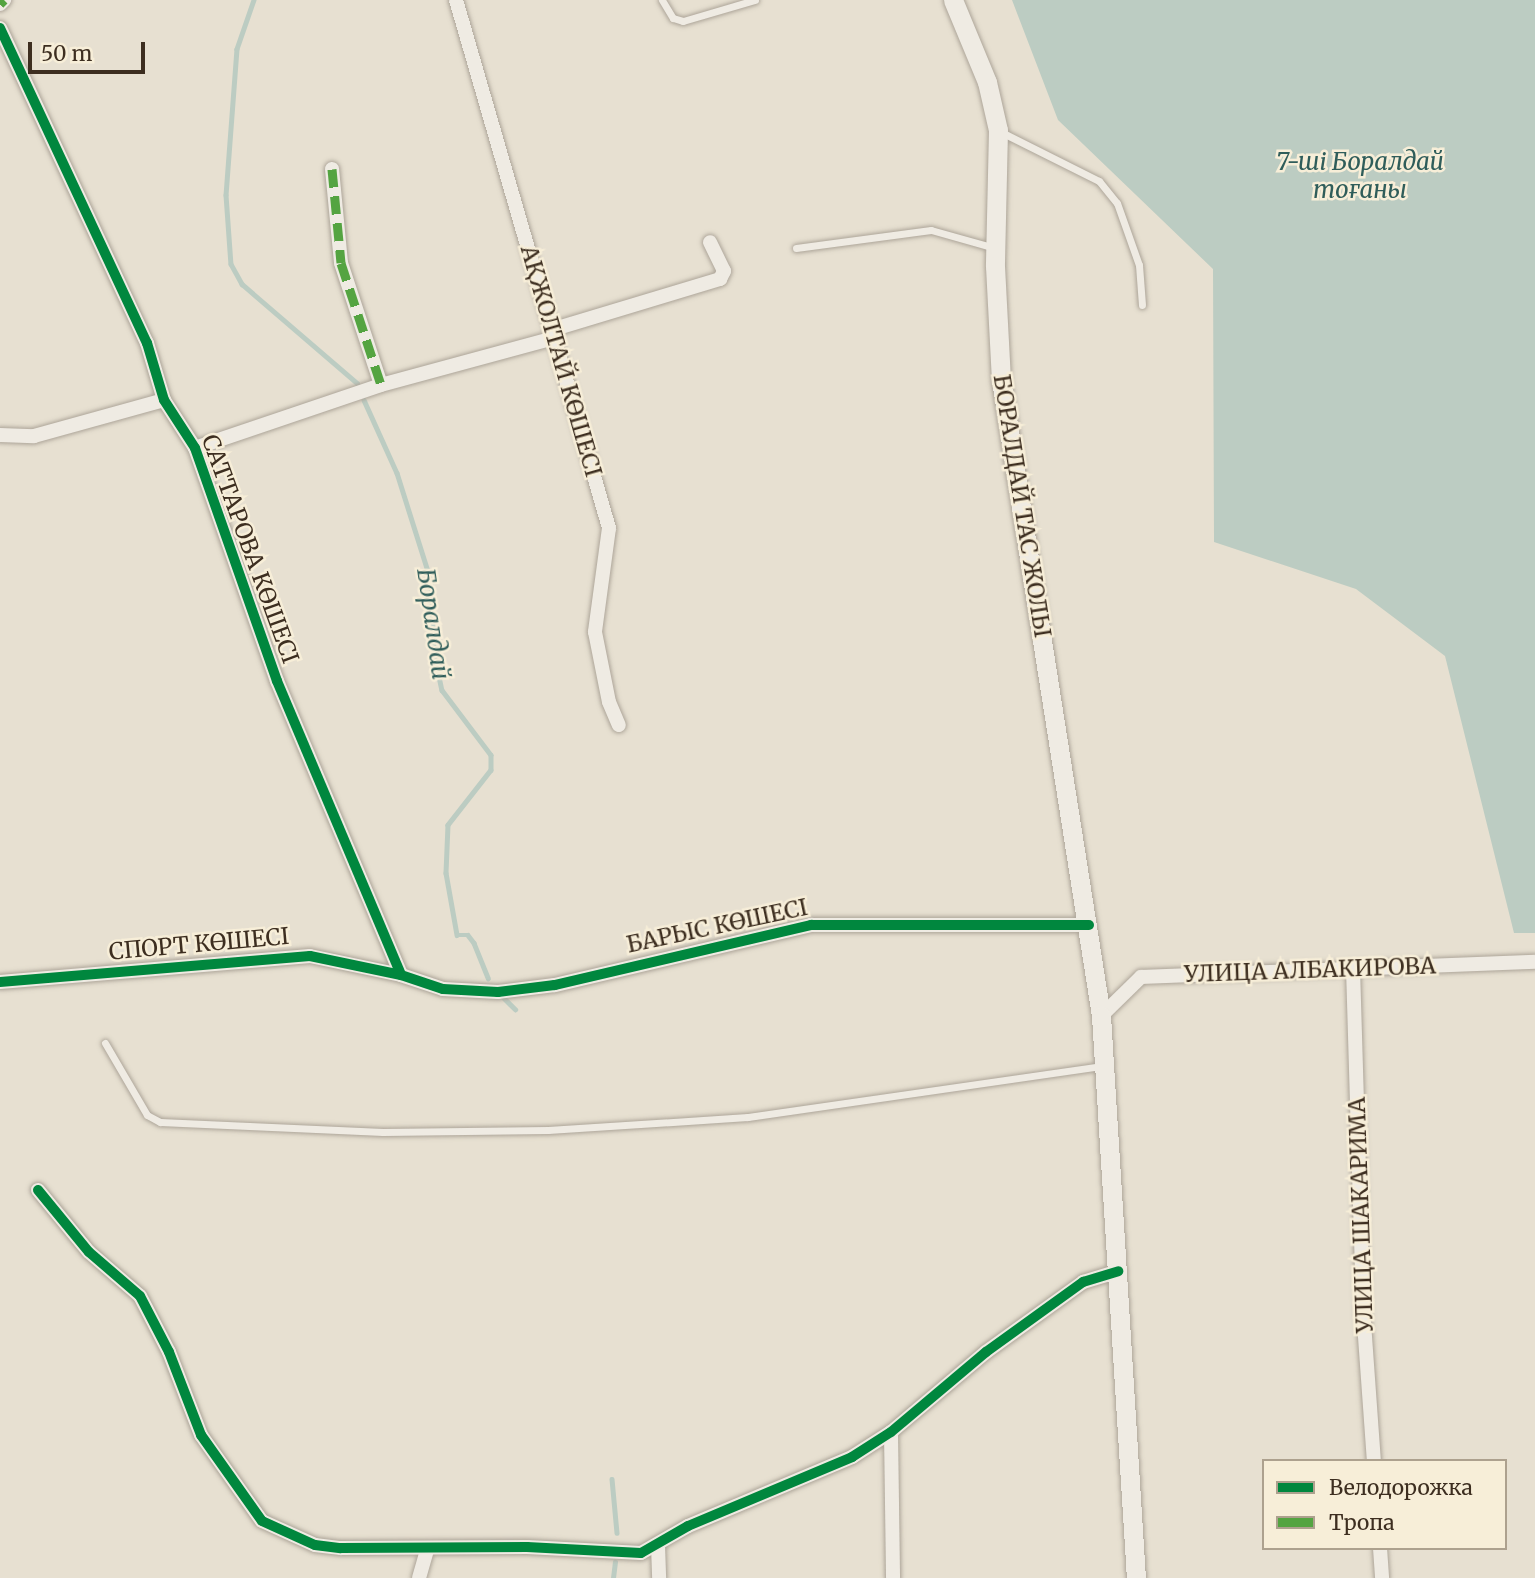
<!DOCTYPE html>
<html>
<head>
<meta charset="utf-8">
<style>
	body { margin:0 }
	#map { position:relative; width:1535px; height:1578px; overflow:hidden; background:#e7e0d1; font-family:Merriweather,serif }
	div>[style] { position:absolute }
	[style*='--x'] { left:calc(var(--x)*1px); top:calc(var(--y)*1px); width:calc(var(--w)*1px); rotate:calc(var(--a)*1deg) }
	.water>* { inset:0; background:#bcccc2 }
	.stream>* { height:4.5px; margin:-2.25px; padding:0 2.25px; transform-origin:2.25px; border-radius:2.25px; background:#bcccc2 }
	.roads { filter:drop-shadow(0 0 2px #ada599) drop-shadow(0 0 2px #ada599) }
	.lane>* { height:7px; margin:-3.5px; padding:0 3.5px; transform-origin:3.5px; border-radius:3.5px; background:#efebe3 }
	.street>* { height:14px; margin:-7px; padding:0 7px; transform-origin:7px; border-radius:7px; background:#efebe3 }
	.secondary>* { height:19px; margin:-9.5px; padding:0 9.5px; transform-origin:9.5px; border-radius:9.5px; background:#efebe3 }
	.quiet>* { height:9px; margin-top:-4.5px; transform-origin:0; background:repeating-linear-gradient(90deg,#54a441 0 18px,transparent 0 27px) }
	.cycleway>* { height:10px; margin:-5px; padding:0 5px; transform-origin:5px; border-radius:5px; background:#00873e }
	span { translate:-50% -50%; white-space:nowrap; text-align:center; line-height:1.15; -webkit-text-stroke:5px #f7eed8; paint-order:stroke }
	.street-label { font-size:23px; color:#3d2e20 }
	.water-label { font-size:24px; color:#2f5d5a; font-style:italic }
	.legend { position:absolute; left:1262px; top:1459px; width:245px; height:91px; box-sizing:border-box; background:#f7eed8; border:2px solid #ada18e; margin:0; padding:9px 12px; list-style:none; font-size:21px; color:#3d2e20 }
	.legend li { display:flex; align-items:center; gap:14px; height:35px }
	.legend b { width:35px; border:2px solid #ada18e }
	.scale { position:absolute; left:28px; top:42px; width:117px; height:32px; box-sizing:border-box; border:4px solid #3d2e20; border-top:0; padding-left:9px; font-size:21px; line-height:24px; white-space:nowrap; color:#3d2e20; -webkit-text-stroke:5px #f7eed8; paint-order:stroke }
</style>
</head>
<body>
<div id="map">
	<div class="water">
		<i style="clip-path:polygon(1012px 0,1535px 0,1535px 933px,1514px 933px,1445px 656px,1356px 589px,1214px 542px,1213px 269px,1058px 120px)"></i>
	</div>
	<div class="stream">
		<i style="--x:254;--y:0;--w:52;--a:109.1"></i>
		<i style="--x:237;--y:49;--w:146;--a:94.3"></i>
		<i style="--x:226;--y:195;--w:69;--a:85.9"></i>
		<i style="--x:231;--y:264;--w:23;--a:61"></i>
		<i style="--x:242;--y:284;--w:152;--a:40.7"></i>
		<i style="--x:364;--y:400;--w:80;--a:65.7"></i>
		<i style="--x:397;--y:473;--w:113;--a:72.5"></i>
		<i style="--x:431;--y:581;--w:72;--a:87.6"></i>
		<i style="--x:434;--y:653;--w:38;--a:78"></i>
		<i style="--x:442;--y:690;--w:81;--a:53"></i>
		<i style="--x:491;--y:755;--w:15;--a:90"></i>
		<i style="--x:491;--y:770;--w:70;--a:128"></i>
		<i style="--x:448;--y:825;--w:48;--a:92.4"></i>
		<i style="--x:446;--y:873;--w:63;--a:79.9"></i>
		<i style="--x:457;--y:935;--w:11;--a:0"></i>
		<i style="--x:468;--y:935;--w:10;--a:53"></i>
		<i style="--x:474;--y:943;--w:38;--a:68"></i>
		<i style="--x:504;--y:998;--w:16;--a:45"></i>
		<i style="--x:612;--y:1479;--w:54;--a:84.7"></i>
		<i style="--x:613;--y:1578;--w:16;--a:-83"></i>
	</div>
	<div class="roads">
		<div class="lane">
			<i style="--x:662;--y:0;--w:21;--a:59"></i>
			<i style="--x:673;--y:18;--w:10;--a:17"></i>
			<i style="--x:683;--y:21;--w:75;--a:-16.3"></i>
			<i style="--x:999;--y:131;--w:112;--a:26.6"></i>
			<i style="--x:1099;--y:181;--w:28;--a:51"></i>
			<i style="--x:1117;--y:203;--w:66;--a:70.5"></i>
			<i style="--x:1139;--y:265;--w:40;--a:85.7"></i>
			<i style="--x:796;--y:248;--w:136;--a:-7.6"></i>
			<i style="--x:931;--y:230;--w:66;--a:15.7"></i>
			<i style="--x:105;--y:1043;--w:83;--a:59.7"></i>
			<i style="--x:147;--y:1115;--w:15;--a:28"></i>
			<i style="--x:160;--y:1122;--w:223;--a:2.6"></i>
			<i style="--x:383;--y:1132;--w:165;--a:-0.7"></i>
			<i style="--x:548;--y:1130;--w:200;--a:-3.7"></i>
			<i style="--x:748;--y:1117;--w:360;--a:-8.2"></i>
		</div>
		<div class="street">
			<i style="--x:456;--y:0;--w:550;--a:73.84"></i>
			<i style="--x:609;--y:528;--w:105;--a:97.7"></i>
			<i style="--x:595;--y:632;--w:71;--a:78.7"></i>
			<i style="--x:609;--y:702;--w:25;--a:67"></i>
			<i style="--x:0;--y:4;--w:6;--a:-45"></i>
			<i style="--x:0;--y:28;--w:348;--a:65"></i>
			<i style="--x:147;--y:343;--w:59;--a:73.4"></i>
			<i style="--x:164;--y:400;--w:57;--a:57.1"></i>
			<i style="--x:195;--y:448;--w:247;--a:70.6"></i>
			<i style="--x:277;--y:681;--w:319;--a:67.1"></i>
			<i style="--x:332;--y:169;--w:94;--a:84.5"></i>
			<i style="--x:341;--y:263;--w:128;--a:71.8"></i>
			<i style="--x:551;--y:330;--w:177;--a:-16.8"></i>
			<i style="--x:720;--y:279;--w:9;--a:-63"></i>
			<i style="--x:724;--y:271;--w:32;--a:-116"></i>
			<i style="--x:0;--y:435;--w:34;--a:2"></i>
			<i style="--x:34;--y:436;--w:135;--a:-15.5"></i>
			<i style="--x:195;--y:448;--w:196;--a:-18.7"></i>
			<i style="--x:381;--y:385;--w:179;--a:-15.2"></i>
			<i style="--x:1353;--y:968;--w:341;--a:88.3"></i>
			<i style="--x:1363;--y:1309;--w:152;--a:85.9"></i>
			<i style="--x:0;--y:982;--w:311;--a:-4.8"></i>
			<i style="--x:310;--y:956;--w:93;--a:11.8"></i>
			<i style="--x:401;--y:975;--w:44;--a:18.4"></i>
			<i style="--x:443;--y:989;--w:55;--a:3.1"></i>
			<i style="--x:498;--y:992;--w:57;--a:-7"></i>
			<i style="--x:555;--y:985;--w:263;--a:-13.2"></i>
			<i style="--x:811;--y:925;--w:278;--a:0"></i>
			<i style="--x:1101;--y:1016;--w:56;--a:-44.3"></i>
			<i style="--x:1141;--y:977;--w:394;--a:-2.2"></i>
			<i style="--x:38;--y:1190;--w:80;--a:50.6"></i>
			<i style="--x:89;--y:1252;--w:67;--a:40.8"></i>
			<i style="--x:140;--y:1296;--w:63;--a:62.6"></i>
			<i style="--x:169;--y:1352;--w:89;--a:68.9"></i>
			<i style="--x:201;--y:1435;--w:105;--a:54.7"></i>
			<i style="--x:262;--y:1521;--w:58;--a:24.4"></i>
			<i style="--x:315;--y:1545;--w:26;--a:7"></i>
			<i style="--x:341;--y:1548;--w:186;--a:-0.3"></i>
			<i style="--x:527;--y:1547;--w:114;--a:3"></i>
			<i style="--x:641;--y:1553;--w:54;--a:-29.9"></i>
			<i style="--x:688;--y:1526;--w:178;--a:-22.8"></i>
			<i style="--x:852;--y:1457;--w:46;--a:-32.7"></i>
			<i style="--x:891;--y:1432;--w:124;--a:-40.1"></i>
			<i style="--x:986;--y:1352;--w:120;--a:-35.8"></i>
			<i style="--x:1083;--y:1282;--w:37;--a:-17"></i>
			<i style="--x:891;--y:1432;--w:146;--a:89.2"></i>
			<i style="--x:658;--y:1545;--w:33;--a:88"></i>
			<i style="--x:1380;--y:1548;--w:30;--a:86"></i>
			<i style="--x:419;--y:1578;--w:29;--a:-74"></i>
		</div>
		<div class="secondary">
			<i style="--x:953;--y:0;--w:89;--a:67.5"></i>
			<i style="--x:987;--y:82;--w:49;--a:77.1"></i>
			<i style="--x:998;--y:130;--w:136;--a:91.3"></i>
			<i style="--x:995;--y:266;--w:114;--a:87"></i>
			<i style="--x:1001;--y:380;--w:644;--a:81.06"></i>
			<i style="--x:1101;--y:1016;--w:563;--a:86.44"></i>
		</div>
	</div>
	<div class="quiet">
		<i style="--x:0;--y:4;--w:6;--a:-45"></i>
		<i style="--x:332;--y:169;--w:94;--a:84.5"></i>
		<i style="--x:341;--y:263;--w:128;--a:71.8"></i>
	</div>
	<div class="cycleway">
		<i style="--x:0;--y:28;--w:348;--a:65"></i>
		<i style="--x:147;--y:343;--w:59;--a:73.4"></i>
		<i style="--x:164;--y:400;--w:57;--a:57.1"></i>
		<i style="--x:195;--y:448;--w:247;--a:70.6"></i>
		<i style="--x:277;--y:681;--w:319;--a:67.1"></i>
		<i style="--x:0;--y:982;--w:311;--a:-4.8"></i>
		<i style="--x:310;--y:956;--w:93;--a:11.8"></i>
		<i style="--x:401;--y:975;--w:44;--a:18.4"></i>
		<i style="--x:443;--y:989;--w:55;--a:3.1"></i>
		<i style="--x:498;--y:992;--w:57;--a:-7"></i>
		<i style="--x:555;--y:985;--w:263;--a:-13.2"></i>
		<i style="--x:811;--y:925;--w:278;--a:0"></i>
		<i style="--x:38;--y:1190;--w:80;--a:50.6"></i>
		<i style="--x:89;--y:1252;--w:67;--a:40.8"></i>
		<i style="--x:140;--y:1296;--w:63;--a:62.6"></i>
		<i style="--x:169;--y:1352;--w:89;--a:68.9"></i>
		<i style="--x:201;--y:1435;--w:105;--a:54.7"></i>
		<i style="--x:262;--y:1521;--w:58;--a:24.4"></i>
		<i style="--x:315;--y:1545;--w:26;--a:7"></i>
		<i style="--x:341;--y:1548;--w:186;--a:-0.3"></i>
		<i style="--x:527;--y:1547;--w:114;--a:3"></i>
		<i style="--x:641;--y:1553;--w:54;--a:-29.9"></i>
		<i style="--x:688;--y:1526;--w:178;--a:-22.8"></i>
		<i style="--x:852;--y:1457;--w:46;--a:-32.7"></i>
		<i style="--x:891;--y:1432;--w:124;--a:-40.1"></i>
		<i style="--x:986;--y:1352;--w:120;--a:-35.8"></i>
		<i style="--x:1083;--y:1282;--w:37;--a:-17"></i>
	</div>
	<div class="street-label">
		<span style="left:561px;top:361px;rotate:74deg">АҚЖОЛТАЙ КӨШЕСІ</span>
		<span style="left:1022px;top:506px;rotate:81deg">БОРАЛДАЙ ТАС ЖОЛЫ</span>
		<span style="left:250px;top:549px;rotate:70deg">САТТАРОВА КӨШЕСІ</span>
		<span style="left:717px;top:926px;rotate:-12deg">БАРЫС КӨШЕСІ</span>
		<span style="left:199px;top:944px;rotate:-5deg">СПОРТ КӨШЕСІ</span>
		<span style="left:1310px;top:970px;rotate:-2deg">УЛИЦА АЛБАКИРОВА</span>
		<span style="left:1361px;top:1215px;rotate:-92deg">УЛИЦА ШАКАРИМА</span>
	</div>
	<div class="water-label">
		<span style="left:1360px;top:176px">7-ші Боралдай<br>тоғаны</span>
		<span style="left:433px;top:624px;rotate:82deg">Боралдай</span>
	</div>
	<ul class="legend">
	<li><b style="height:9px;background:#00873e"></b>Велодорожка</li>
	<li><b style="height:9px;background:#54a441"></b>Тропа</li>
	</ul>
	<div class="scale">50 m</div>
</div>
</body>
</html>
